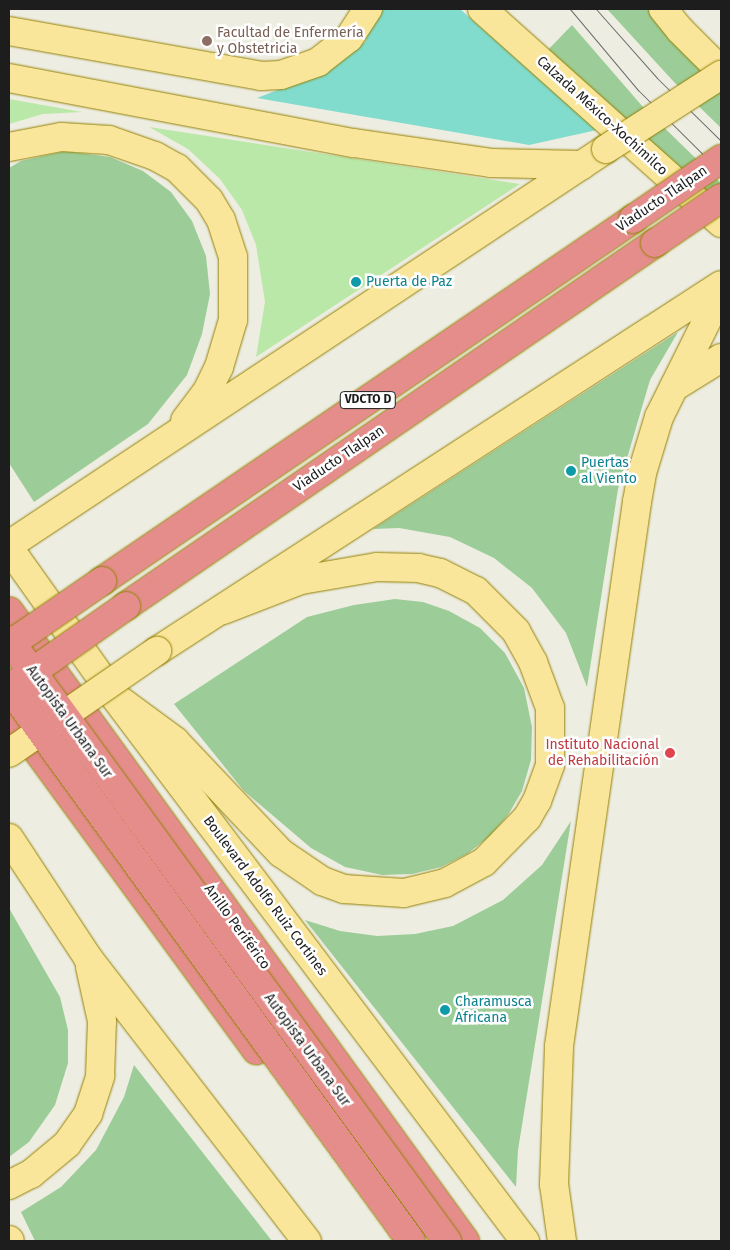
<!DOCTYPE html>
<html>
<head>
<meta charset="utf-8">
<style>
	body { margin:0 }
	#map { position:relative; width:730px; height:1250px; overflow:hidden; background:#eeede2; font-family:"Fira Sans",sans-serif }
	div>[style] { position:absolute }
	[style*='--x'] { left:calc(var(--x)*1px); top:calc(var(--y)*1px); width:calc(var(--w)*1px); rotate:calc(var(--a)*1deg) }
	.grass>* { inset:0; background:#bae8a8 }
	.forest>* { inset:0; background:#9ccd98 }
	.pitch>* { inset:0; background:#81dccd }
	.roads { filter:drop-shadow(0 0 1px #938202) drop-shadow(0 0 1px #938202) }
	.major>* { height:28px; margin:-14px; padding:0 14px; transform-origin:14px; border-radius:14px; background:#fae69b }
	.highway>* { height:28px; margin:-14px; padding:0 14px; transform-origin:14px; border-radius:14px; background:#e58d8b }
	.tram>* { height:1px; margin:-0.5px; padding:0 0.5px; transform-origin:0.5px; border-radius:0.5px; background:#6b6b6b }
	.bridges { filter:drop-shadow(0 0 1px #938202) drop-shadow(0 0 1px #938202) }
	.major-bridge>* { height:28px; margin:-14px; padding:0 14px; transform-origin:14px; border-radius:14px; background:#fae69b }
	.highway-bridge>* { height:28px; margin:-14px; padding:0 14px; transform-origin:14px; border-radius:14px; background:#e58d8b }
	.dots>* { width:14px; height:14px; translate:-50% -50%; box-sizing:border-box; border:2px solid #fff; border-radius:50% }
	span { translate:-50% -50%; white-space:nowrap; text-align:center; line-height:1.15; -webkit-text-stroke:5px #fff; paint-order:stroke }
	.shield-label span { padding:1px 4px; background:#fff; border:1px solid; border-radius:4px; -webkit-text-stroke-width:0 }
	.shield-label { font-size:12px; color:#1d1d1d; font-weight:700 }
	.education-label { font-size:14px; color:#785e54 }
	.left { translate:0 -50%; text-align:left }
	.street-label { font-size:14px; color:#1d1d1d }
	.culture-label { font-size:14px; color:#0d838f }
	.health-label { font-size:14px; color:#be3a42 }
	.right { translate:-100% -50%; text-align:right }
	.frame { position:absolute; inset:0; border:10px solid #1d1d1d; pointer-events:none }
</style>
</head>
<body>
<div id="map">
	<div class="grass">
		<i style="clip-path:polygon(9px 99px,82px 112px,43px 114px,9px 124px)"></i>
		<i style="clip-path:polygon(149px 127px,520px 184px,256px 357px,265px 302px,256px 245px,242px 210px,220px 179px,188px 149px)"></i>
	</div>
	<div class="forest">
		<i style="clip-path:polygon(607px 9px,656px 9px,721px 84px,721px 128px,674px 82px)"></i>
		<i style="clip-path:polygon(572px 25px,643px 107px,721px 183px,721px 215px,543px 55px)"></i>
		<i style="clip-path:polygon(65px 151px,110px 157px,143px 171px,171px 192px,192px 221px,206px 256px,210px 294px,202px 334px,187px 375px,148px 424px,34px 502px,9px 463px,9px 168px,21px 161px)"></i>
		<i style="clip-path:polygon(678px 332px,650px 380px,618px 489px,587px 687px,566px 633px,532px 588px,494px 558px,450px 537px,399px 528px,373px 529px)"></i>
		<i style="clip-path:polygon(395px 599px,423px 602px,449px 611px,480px 628px,505px 653px,524px 688px,532px 727px,531px 760px,522px 791px,508px 815px,490px 836px,467px 854px,441px 867px,412px 874px,382px 875px,345px 867px,311px 848px,244px 791px,174px 704px,307px 617px,354px 605px)"></i>
		<i style="clip-path:polygon(571px 821px,518px 1150px,516px 1187px,305px 920px,340px 931px,377px 936px,415px 934px,453px 926px,503px 900px,542px 865px)"></i>
		<i style="clip-path:polygon(9px 908px,60px 997px,68px 1030px,68px 1063px,55px 1105px,29px 1142px,9px 1157px)"></i>
		<i style="clip-path:polygon(134px 1065px,272px 1241px,35px 1241px,21px 1212px,61px 1187px,96px 1150px,124px 1097px)"></i>
	</div>
	<div class="pitch">
		<i style="clip-path:polygon(376px 9px,460px 9px,597px 130px,529px 145px,257px 98px,321px 73px,365px 42px)"></i>
	</div>
	<div class="roads">
		<div class="major">
			<i style="--x:482;--y:9;--w:321;--a:41.8"></i>
			<i style="--x:663;--y:9;--w:27;--a:51"></i>
			<i style="--x:680;--y:30;--w:58;--a:45"></i>
			<i style="--x:9;--y:31;--w:256;--a:10.1"></i>
			<i style="--x:261;--y:76;--w:20;--a:-3"></i>
			<i style="--x:281;--y:75;--w:39;--a:-19"></i>
			<i style="--x:318;--y:62;--w:39;--a:-38"></i>
			<i style="--x:349;--y:38;--w:35;--a:-57"></i>
			<i style="--x:9;--y:78;--w:351;--a:10.7"></i>
			<i style="--x:354;--y:143;--w:138;--a:8.3"></i>
			<i style="--x:491;--y:163;--w:91;--a:1.3"></i>
			<i style="--x:9;--y:147;--w:53;--a:-10.9"></i>
			<i style="--x:61;--y:137;--w:48;--a:3.6"></i>
			<i style="--x:109;--y:140;--w:49;--a:19.2"></i>
			<i style="--x:155;--y:156;--w:25;--a:29"></i>
			<i style="--x:177;--y:168;--w:45;--a:45"></i>
			<i style="--x:209;--y:200;--w:23;--a:59"></i>
			<i style="--x:221;--y:220;--w:39;--a:72"></i>
			<i style="--x:233;--y:257;--w:63;--a:90"></i>
			<i style="--x:233;--y:320;--w:49;--a:106.6"></i>
			<i style="--x:219;--y:367;--w:25;--a:116"></i>
			<i style="--x:208;--y:390;--w:38;--a:127"></i>
			<i style="--x:674;--y:387;--w:55;--a:-31.7"></i>
			<i style="--x:9;--y:545;--w:716;--a:-33.56"></i>
			<i style="--x:9;--y:548;--w:181;--a:54.6"></i>
			<i style="--x:114;--y:696;--w:683;--a:52.98"></i>
			<i style="--x:157;--y:651;--w:672;--a:-32.98"></i>
			<i style="--x:114;--y:696;--w:76;--a:36.4"></i>
			<i style="--x:175;--y:741;--w:154;--a:46.6"></i>
			<i style="--x:281;--y:853;--w:50;--a:34.3"></i>
			<i style="--x:322;--y:881;--w:23;--a:20"></i>
			<i style="--x:344;--y:889;--w:60;--a:3.8"></i>
			<i style="--x:404;--y:893;--w:42;--a:-13.7"></i>
			<i style="--x:445;--y:883;--w:44;--a:-28.3"></i>
			<i style="--x:484;--y:862;--w:62;--a:-45.7"></i>
			<i style="--x:527;--y:818;--w:20;--a:-60"></i>
			<i style="--x:537;--y:801;--w:38;--a:-70"></i>
			<i style="--x:550;--y:765;--w:57;--a:-90"></i>
			<i style="--x:550;--y:708;--w:49;--a:-110.3"></i>
			<i style="--x:533;--y:662;--w:35;--a:-119"></i>
			<i style="--x:516;--y:631;--w:57;--a:-135"></i>
			<i style="--x:476;--y:591;--w:40;--a:-153.4"></i>
			<i style="--x:440;--y:573;--w:22;--a:-167"></i>
			<i style="--x:419;--y:568;--w:42;--a:-178.6"></i>
			<i style="--x:377;--y:567;--w:77;--a:170.3"></i>
			<i style="--x:301;--y:580;--w:84;--a:159"></i>
			<i style="--x:9;--y:838;--w:144;--a:56.6"></i>
			<i style="--x:88;--y:958;--w:358;--a:52.3"></i>
			<i style="--x:9;--y:1185;--w:25;--a:-27"></i>
			<i style="--x:31;--y:1174;--w:47;--a:-39.8"></i>
			<i style="--x:67;--y:1144;--w:37;--a:-55"></i>
			<i style="--x:88;--y:1114;--w:40;--a:-72"></i>
			<i style="--x:100;--y:1076;--w:55;--a:-87.9"></i>
			<i style="--x:102;--y:1021;--w:55;--a:-102.5"></i>
			<i style="--x:9;--y:1240;--w:1;--a:45"></i>
			<i style="--x:562;--y:1241;--w:58;--a:-98"></i>
			<i style="--x:554;--y:1184;--w:138;--a:-87.9"></i>
			<i style="--x:559;--y:1046;--w:550;--a:-81.84"></i>
			<i style="--x:637;--y:502;--w:29;--a:-80"></i>
			<i style="--x:642;--y:473;--w:59;--a:-73.1"></i>
			<i style="--x:659;--y:417;--w:140;--a:-63.6"></i>
		</div>
		<div class="highway">
			<i style="--x:102;--y:581;--w:643;--a:-34.28"></i>
			<i style="--x:126;--y:606;--w:642;--a:-34.46"></i>
			<i style="--x:9;--y:611;--w:778;--a:54.1"></i>
			<i style="--x:9;--y:712;--w:419;--a:53.8"></i>
		</div>
	</div>
	<div class="tram">
		<i style="--x:570;--y:9;--w:106;--a:50"></i>
		<i style="--x:638;--y:90;--w:117;--a:44.7"></i>
		<i style="--x:596;--y:9;--w:92;--a:48.5"></i>
		<i style="--x:657;--y:78;--w:90;--a:44.5"></i>
	</div>
	<div class="bridges">
		<div class="major-bridge">
			<i style="--x:606;--y:149;--w:137;--a:-32.8"></i>
			<i style="--x:9;--y:753;--w:180;--a:-34.6"></i>
		</div>
		<div class="highway-bridge">
			<i style="--x:633;--y:219;--w:107;--a:-34.3"></i>
			<i style="--x:655;--y:243;--w:80;--a:-34.3"></i>
			<i style="--x:9;--y:640;--w:744;--a:53.92"></i>
			<i style="--x:9;--y:645;--w:113;--a:-34.5"></i>
			<i style="--x:18;--y:682;--w:132;--a:-35.1"></i>
			<i style="--x:9;--y:687;--w:684;--a:54.03"></i>
		</div>
	</div>
	<div class="dots">
		<i style="left:207px;top:41px;background:#8d6e63"></i>
		<i style="left:356px;top:282px;background:#0f9aa8"></i>
		<i style="left:571px;top:471px;background:#0f9aa8"></i>
		<i style="left:670px;top:753px;background:#e0444e"></i>
		<i style="left:445px;top:1010px;background:#0f9aa8"></i>
	</div>
	<div class="shield-label">
		<span style="left:368px;top:400px">VDCTO D</span>
	</div>
	<div class="education-label">
		<span class="left" style="left:217px;top:41px">Facultad de Enfermería<br>y Obstetricia</span>
	</div>
	<div class="street-label">
		<span style="left:602px;top:116px;rotate:42deg">Calzada México-Xochimilco</span>
		<span style="left:662px;top:199px;rotate:-34deg">Viaducto Tlalpan</span>
		<span style="left:339px;top:459px;rotate:-34deg">Viaducto Tlalpan</span>
		<span style="left:69px;top:722px;rotate:54deg">Autopista Urbana Sur</span>
		<span style="left:265px;top:896px;rotate:53deg">Boulevard Adolfo Ruiz Cortines</span>
		<span style="left:237px;top:927px;rotate:54deg">Anillo Periférico</span>
		<span style="left:307px;top:1050px;rotate:54deg">Autopista Urbana Sur</span>
	</div>
	<div class="culture-label">
		<span class="left" style="left:366px;top:282px">Puerta de Paz</span>
		<span class="left" style="left:581px;top:471px">Puertas<br>al Viento</span>
		<span class="left" style="left:455px;top:1010px">Charamusca<br>Africana</span>
	</div>
	<div class="health-label">
		<span class="right" style="left:659px;top:753px">Instituto Nacional<br>de Rehabilitación</span>
	</div>
	<div class="frame"></div>
</div>
</body>
</html>
